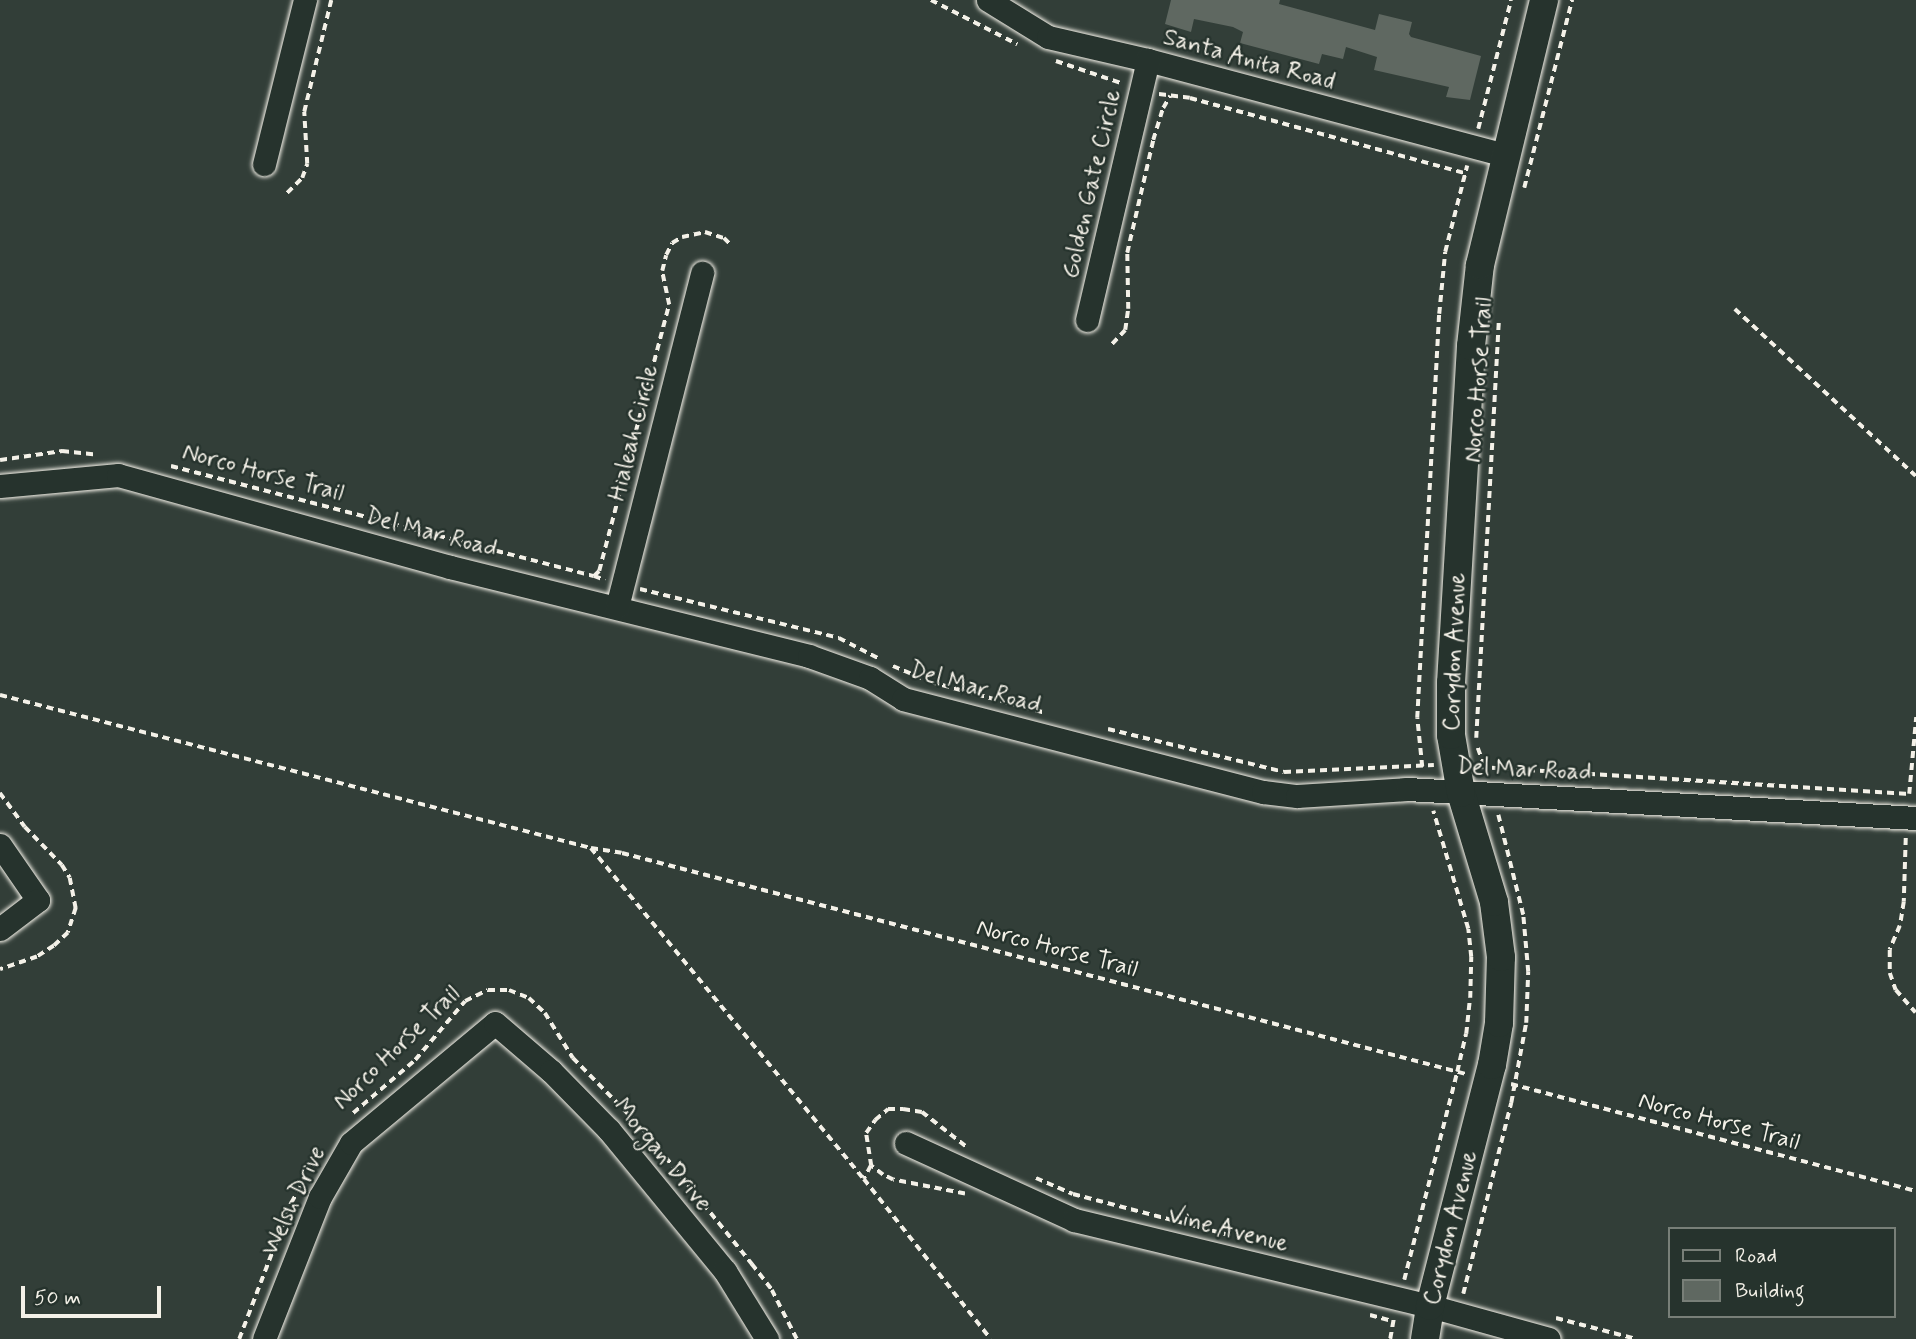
<!DOCTYPE html>
<html>
<head>
<meta charset="utf-8">
<style>
	body { margin:0 }
	#map { position:relative; width:1916px; height:1339px; overflow:hidden; background:#323e38; font-family:Mynerve,sans-serif }
	div>[style] { position:absolute }
	[style*='--x'] { left:calc(var(--x)*1px); top:calc(var(--y)*1px); width:calc(var(--w)*1px); rotate:calc(var(--a)*1deg) }
	.building>* { inset:0; background:#5f6861 }
	.path>* { height:3.5px; margin-top:-1.75px; transform-origin:0; background:repeating-linear-gradient(90deg,#f4f1e8 0 7px,transparent 0 12px) }
	.roads { filter:drop-shadow(0 0 2px #f4f1e8) drop-shadow(0 0 2px #f4f1e8) }
	.minor>* { height:23px; margin:-11.5px; padding:0 11.5px; transform-origin:11.5px; border-radius:11.5px; background:#26332d }
	.major>* { height:28px; margin:-14px; padding:0 14px; transform-origin:14px; border-radius:14px; background:#26332d }
	span { translate:-50% -50%; white-space:nowrap; text-align:center; line-height:1.15; -webkit-text-stroke:5px #26332d; paint-order:stroke }
	.street-label { font-size:24px; color:#f4f1e8 }
	.legend { position:absolute; left:1668px; top:1227px; width:228px; height:91px; box-sizing:border-box; background:#26332d; border:2px solid #787f78; margin:0; padding:9px 12px; list-style:none; font-size:21px; color:#f4f1e8 }
	.legend li { display:flex; align-items:center; gap:14px; height:35px }
	.legend b { width:35px; border:2px solid #787f78 }
	.scale { position:absolute; left:21px; top:1286px; width:140px; height:32px; box-sizing:border-box; border:4px solid #f4f1e8; border-top:0; padding-left:9px; font-size:21px; line-height:24px; white-space:nowrap; color:#f4f1e8; -webkit-text-stroke:5px #26332d; paint-order:stroke }
</style>
</head>
<body>
<div id="map">
	<div class="building">
		<i style="clip-path:polygon(1171px 0,1280px 0,1279px 4px,1375px 30px,1379px 14px,1412px 22px,1409px 34px,1411px 37px,1481px 56px,1470px 100px,1446px 97px,1449px 87px,1374px 70px,1377px 57px,1346px 47px,1343px 59px,1322px 54px,1319px 64px,1240px 43px,1243px 32px,1233px 27px,1194px 19px,1191px 32px,1165px 24px)"></i>
	</div>
	<div class="path">
		<i style="--x:931;--y:0;--w:97;--a:27.1"></i>
		<i style="--x:1056;--y:61;--w:69;--a:18.7"></i>
		<i style="--x:1159;--y:94;--w:31;--a:7"></i>
		<i style="--x:1190;--y:98;--w:284;--a:15.3"></i>
		<i style="--x:1478;--y:129;--w:133;--a:-75.7"></i>
		<i style="--x:1524;--y:188;--w:194;--a:-75.7"></i>
		<i style="--x:287;--y:193;--w:21;--a:-45"></i>
		<i style="--x:302;--y:178;--w:15;--a:-70"></i>
		<i style="--x:307;--y:164;--w:52;--a:-93.3"></i>
		<i style="--x:304;--y:112;--w:115;--a:-76.4"></i>
		<i style="--x:1735;--y:309;--w:246;--a:42.7"></i>
		<i style="--x:1112;--y:344;--w:19;--a:-47"></i>
		<i style="--x:1125;--y:330;--w:21;--a:-82"></i>
		<i style="--x:1128;--y:309;--w:56;--a:-91"></i>
		<i style="--x:1127;--y:253;--w:116;--a:-77"></i>
		<i style="--x:1153;--y:140;--w:34;--a:-73"></i>
		<i style="--x:1163;--y:108;--w:14;--a:-60"></i>
		<i style="--x:0;--y:460;--w:63;--a:-8.3"></i>
		<i style="--x:62;--y:451;--w:36;--a:6"></i>
		<i style="--x:171;--y:466;--w:437;--a:14.6"></i>
		<i style="--x:594;--y:576;--w:7;--a:-45"></i>
		<i style="--x:599;--y:571;--w:275;--a:-75.3"></i>
		<i style="--x:669;--y:305;--w:35;--a:-102"></i>
		<i style="--x:662;--y:271;--w:16;--a:-76"></i>
		<i style="--x:666;--y:255;--w:13;--a:-63"></i>
		<i style="--x:672;--y:243;--w:12;--a:-31"></i>
		<i style="--x:682;--y:237;--w:24;--a:-12"></i>
		<i style="--x:705;--y:232;--w:20;--a:18"></i>
		<i style="--x:724;--y:238;--w:11;--a:45"></i>
		<i style="--x:594;--y:576;--w:12;--a:20"></i>
		<i style="--x:640;--y:589;--w:205;--a:13.8"></i>
		<i style="--x:839;--y:638;--w:46;--a:27.1"></i>
		<i style="--x:893;--y:666;--w:41;--a:22.8"></i>
		<i style="--x:931;--y:682;--w:119;--a:15.1"></i>
		<i style="--x:0;--y:695;--w:610;--a:14.51"></i>
		<i style="--x:591;--y:848;--w:429;--a:50.5"></i>
		<i style="--x:1108;--y:729;--w:181;--a:13.7"></i>
		<i style="--x:1284;--y:772;--w:150;--a:-2.7"></i>
		<i style="--x:1476;--y:738;--w:420;--a:-86.9"></i>
		<i style="--x:1478;--y:748;--w:20;--a:70"></i>
		<i style="--x:1422;--y:767;--w:49;--a:-95.8"></i>
		<i style="--x:1417;--y:718;--w:405;--a:-86.9"></i>
		<i style="--x:1439;--y:314;--w:62;--a:-84.5"></i>
		<i style="--x:1445;--y:252;--w:89;--a:-75.7"></i>
		<i style="--x:1480;--y:767;--w:430;--a:3.6"></i>
		<i style="--x:1909;--y:794;--w:77;--a:-84.8"></i>
		<i style="--x:0;--y:793;--w:42;--a:53.7"></i>
		<i style="--x:25;--y:827;--w:53;--a:45.8"></i>
		<i style="--x:62;--y:865;--w:15;--a:58"></i>
		<i style="--x:70;--y:878;--w:31;--a:79"></i>
		<i style="--x:76;--y:908;--w:26;--a:108"></i>
		<i style="--x:68;--y:933;--w:19;--a:137"></i>
		<i style="--x:54;--y:946;--w:20;--a:147"></i>
		<i style="--x:37;--y:957;--w:39;--a:161"></i>
		<i style="--x:1906;--y:838;--w:64;--a:91.8"></i>
		<i style="--x:1904;--y:902;--w:24;--a:99"></i>
		<i style="--x:1900;--y:926;--w:26;--a:113"></i>
		<i style="--x:1890;--y:950;--w:23;--a:90"></i>
		<i style="--x:1890;--y:973;--w:18;--a:71"></i>
		<i style="--x:1896;--y:990;--w:30;--a:49"></i>
		<i style="--x:591;--y:848;--w:31;--a:9"></i>
		<i style="--x:622;--y:853;--w:872;--a:14.67"></i>
		<i style="--x:1511;--y:1084;--w:419;--a:14.8"></i>
		<i style="--x:353;--y:1113;--w:82;--a:-40.5"></i>
		<i style="--x:415;--y:1060;--w:77;--a:-49.7"></i>
		<i style="--x:465;--y:1001;--w:25;--a:-26"></i>
		<i style="--x:488;--y:990;--w:21;--a:0"></i>
		<i style="--x:509;--y:990;--w:22;--a:22"></i>
		<i style="--x:529;--y:998;--w:22;--a:43"></i>
		<i style="--x:545;--y:1013;--w:53;--a:58.1"></i>
		<i style="--x:573;--y:1058;--w:100;--a:45.4"></i>
		<i style="--x:643;--y:1129;--w:174;--a:51.1"></i>
		<i style="--x:752;--y:1264;--w:33;--a:52"></i>
		<i style="--x:772;--y:1290;--w:55;--a:63"></i>
		<i style="--x:871;--y:1166;--w:15;--a:118"></i>
		<i style="--x:864;--y:1179;--w:204;--a:51.6"></i>
		<i style="--x:1036;--y:1178;--w:40;--a:23.4"></i>
		<i style="--x:1073;--y:1194;--w:158;--a:14.7"></i>
		<i style="--x:965;--y:1194;--w:73;--a:-169"></i>
		<i style="--x:893;--y:1180;--w:11;--a:-153"></i>
		<i style="--x:883;--y:1175;--w:15;--a:-143"></i>
		<i style="--x:871;--y:1166;--w:33;--a:-99"></i>
		<i style="--x:866;--y:1133;--w:16;--a:-55"></i>
		<i style="--x:875;--y:1120;--w:17;--a:-40"></i>
		<i style="--x:888;--y:1109;--w:15;--a:0"></i>
		<i style="--x:903;--y:1109;--w:19;--a:9"></i>
		<i style="--x:922;--y:1112;--w:58;--a:38"></i>
		<i style="--x:1404;--y:1280;--w:215;--a:-75.7"></i>
		<i style="--x:1457;--y:1072;--w:39;--a:-77"></i>
		<i style="--x:1466;--y:1034;--w:36;--a:-84"></i>
		<i style="--x:1470;--y:998;--w:41;--a:-88.6"></i>
		<i style="--x:1471;--y:957;--w:28;--a:-96"></i>
		<i style="--x:1468;--y:929;--w:123;--a:-106.5"></i>
		<i style="--x:1463;--y:1294;--w:197;--a:-75.9"></i>
		<i style="--x:1511;--y:1103;--w:81;--a:-79.4"></i>
		<i style="--x:1526;--y:1023;--w:51;--a:-87.8"></i>
		<i style="--x:1528;--y:972;--w:57;--a:-95"></i>
		<i style="--x:1523;--y:915;--w:103;--a:-104"></i>
		<i style="--x:1370;--y:1315;--w:23;--a:15"></i>
		<i style="--x:1556;--y:1318;--w:83;--a:14.7"></i>
		<i style="--x:239;--y:1339;--w:146;--a:-69.1"></i>
		<i style="--x:291;--y:1203;--w:53;--a:-60.5"></i>
		<i style="--x:1390;--y:1339;--w:22;--a:-80"></i>
	</div>
	<div class="roads">
		<div class="minor">
			<i style="--x:988;--y:0;--w:70;--a:31.7"></i>
			<i style="--x:1048;--y:37;--w:103;--a:13"></i>
			<i style="--x:1148;--y:60;--w:369;--a:14.9"></i>
			<i style="--x:264;--y:164;--w:169;--a:-76"></i>
			<i style="--x:1087;--y:320;--w:267;--a:-76.8"></i>
			<i style="--x:0;--y:486;--w:119;--a:-5.3"></i>
			<i style="--x:118;--y:475;--w:345;--a:15.5"></i>
			<i style="--x:450;--y:567;--w:370;--a:13.9"></i>
			<i style="--x:809;--y:656;--w:65;--a:19.8"></i>
			<i style="--x:870;--y:678;--w:39;--a:32"></i>
			<i style="--x:903;--y:699;--w:372;--a:14.5"></i>
			<i style="--x:1263;--y:792;--w:34;--a:7"></i>
			<i style="--x:1297;--y:796;--w:110;--a:-3.6"></i>
			<i style="--x:1407;--y:789;--w:510;--a:3.26"></i>
			<i style="--x:617;--y:607;--w:345;--a:-75.7"></i>
			<i style="--x:0;--y:845;--w:67;--a:55.4"></i>
			<i style="--x:38;--y:900;--w:48;--a:142.7"></i>
			<i style="--x:906;--y:1143;--w:185;--a:24.6"></i>
			<i style="--x:1074;--y:1220;--w:366;--a:13.6"></i>
			<i style="--x:1430;--y:1306;--w:123;--a:15.5"></i>
			<i style="--x:264;--y:1339;--w:153;--a:-68.5"></i>
			<i style="--x:320;--y:1197;--w:62;--a:-60.1"></i>
			<i style="--x:351;--y:1143;--w:187;--a:-39.8"></i>
			<i style="--x:495;--y:1023;--w:74;--a:40.6"></i>
			<i style="--x:551;--y:1071;--w:83;--a:45.5"></i>
			<i style="--x:609;--y:1130;--w:183;--a:50.6"></i>
			<i style="--x:725;--y:1271;--w:80;--a:58.3"></i>
		</div>
		<div class="major">
			<i style="--x:1425;--y:1339;--w:33;--a:-81"></i>
			<i style="--x:1430;--y:1306;--w:249;--a:-75.6"></i>
			<i style="--x:1492;--y:1065;--w:43;--a:-80.5"></i>
			<i style="--x:1499;--y:1023;--w:66;--a:-88.3"></i>
			<i style="--x:1501;--y:957;--w:55;--a:-97.3"></i>
			<i style="--x:1494;--y:902;--w:114;--a:-106.8"></i>
			<i style="--x:1461;--y:793;--w:59;--a:-99.8"></i>
			<i style="--x:1451;--y:735;--w:52;--a:-90"></i>
			<i style="--x:1451;--y:683;--w:338;--a:-86.6"></i>
			<i style="--x:1471;--y:346;--w:81;--a:-83.7"></i>
			<i style="--x:1480;--y:265;--w:273;--a:-76.4"></i>
		</div>
	</div>
	<div class="street-label">
		<span style="left:1249px;top:60px;rotate:15deg">Santa Anita Road</span>
		<span style="left:1092px;top:184px;rotate:-77deg">Golden Gate Circle</span>
		<span style="left:1479px;top:380px;rotate:-86deg">Norco Horse Trail</span>
		<span style="left:634px;top:433px;rotate:-76deg">Hialeah Circle</span>
		<span style="left:263px;top:473px;rotate:15deg">Norco Horse Trail</span>
		<span style="left:431px;top:533px;rotate:15deg">Del Mar Road</span>
		<span style="left:1455px;top:652px;rotate:-88deg">Corydon Avenue</span>
		<span style="left:975px;top:688px;rotate:16deg">Del Mar Road</span>
		<span style="left:1524px;top:770px;rotate:3deg">Del Mar Road</span>
		<span style="left:1057px;top:949px;rotate:15deg">Norco Horse Trail</span>
		<span style="left:397px;top:1048px;rotate:-44deg">Norco Horse Trail</span>
		<span style="left:1719px;top:1122px;rotate:15deg">Norco Horse Trail</span>
		<span style="left:662px;top:1155px;rotate:50deg">Morgan Drive</span>
		<span style="left:294px;top:1201px;rotate:-65deg">Welsh Drive</span>
		<span style="left:1451px;top:1228px;rotate:-76deg">Corydon Avenue</span>
		<span style="left:1228px;top:1230px;rotate:14deg">Vine Avenue</span>
	</div>
	<ul class="legend">
	<li><b style="height:9px;background:#26332d"></b>Road</li>
	<li><b style="height:19px;background:#5f6861"></b>Building</li>
	</ul>
	<div class="scale">50 m</div>
</div>
</body>
</html>
